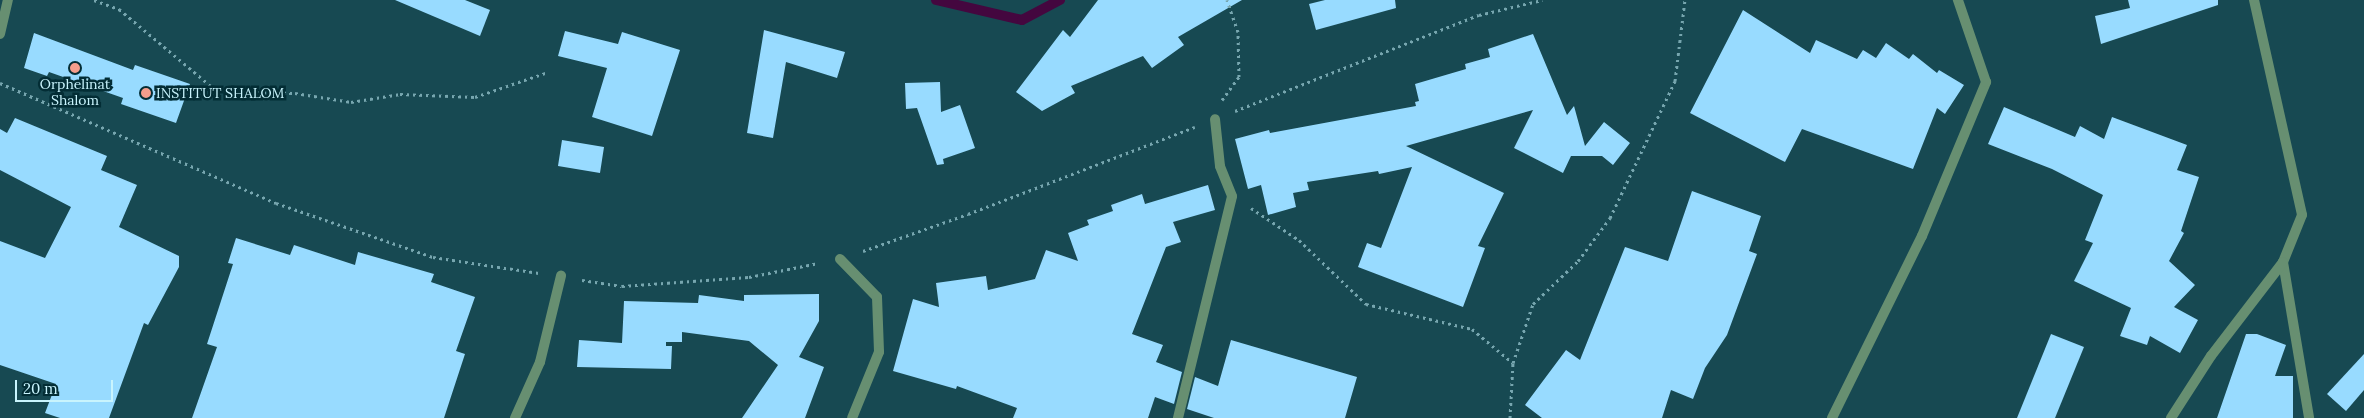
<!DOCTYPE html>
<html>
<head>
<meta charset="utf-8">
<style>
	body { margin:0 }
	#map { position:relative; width:2364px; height:418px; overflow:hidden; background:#174952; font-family:Lora,serif }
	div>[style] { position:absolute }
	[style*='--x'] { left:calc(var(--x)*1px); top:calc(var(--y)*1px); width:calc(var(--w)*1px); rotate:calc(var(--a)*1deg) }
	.stream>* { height:10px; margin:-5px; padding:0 5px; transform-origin:5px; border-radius:5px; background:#44073f }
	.building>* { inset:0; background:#98dbff }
	.path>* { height:3px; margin-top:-1.5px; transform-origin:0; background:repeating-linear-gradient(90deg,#77a6af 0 2.5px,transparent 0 6.5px) }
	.street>* { height:10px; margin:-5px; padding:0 5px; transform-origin:5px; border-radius:5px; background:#678f71 }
	.dots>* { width:14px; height:14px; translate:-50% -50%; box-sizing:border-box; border:2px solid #032d35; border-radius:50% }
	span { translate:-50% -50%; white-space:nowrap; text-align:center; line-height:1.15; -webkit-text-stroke:5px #032d35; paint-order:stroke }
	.poi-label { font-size:14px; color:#c9f4fd }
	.left { translate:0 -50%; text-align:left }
	.scale { position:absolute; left:15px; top:380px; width:98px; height:22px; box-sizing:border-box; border:2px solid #c9f4fd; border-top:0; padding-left:6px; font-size:15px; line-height:18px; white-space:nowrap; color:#c9f4fd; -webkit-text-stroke:4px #032d35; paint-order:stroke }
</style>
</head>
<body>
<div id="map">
	<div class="stream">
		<i style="--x:936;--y:0;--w:88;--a:13.1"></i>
		<i style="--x:1022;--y:20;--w:43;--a:-27.8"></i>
	</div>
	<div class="building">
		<i style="clip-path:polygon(395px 0,465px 0,490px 10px,480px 36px)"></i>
		<i style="clip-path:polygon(1098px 0,1242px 0,1178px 37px,1184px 45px,1152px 68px,1143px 56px,1071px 86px,1075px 93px,1042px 111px,1016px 92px,1063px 30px,1070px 37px)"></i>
		<i style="clip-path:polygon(1325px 0,1395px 0,1396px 8px,1316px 30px,1309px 4px)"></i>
		<i style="clip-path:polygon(2128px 0,2218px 0,2218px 5px,2101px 44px,2095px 16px,2130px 8px)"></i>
		<i style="clip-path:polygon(1743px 10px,1810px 53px,1816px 40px,1857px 59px,1863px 50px,1876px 58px,1886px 43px,1909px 59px,1913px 54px,1937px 73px,1939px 70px,1964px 85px,1945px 114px,1937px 108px,1913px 169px,1802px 129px,1785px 162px,1690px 113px)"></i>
		<i style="clip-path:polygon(764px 30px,845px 52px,837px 78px,786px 62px,773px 138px,747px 133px)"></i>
		<i style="clip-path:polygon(565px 31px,618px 44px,622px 32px,680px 50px,652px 136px,592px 117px,607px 68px,558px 56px)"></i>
		<i style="clip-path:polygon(34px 33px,133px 70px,135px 65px,190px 84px,176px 123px,121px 104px,123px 98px,49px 72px,47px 76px,24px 68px)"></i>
		<i style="clip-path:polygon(1533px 34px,1567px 115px,1574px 106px,1585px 146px,1604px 122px,1630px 143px,1613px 165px,1602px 156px,1571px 156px,1563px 173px,1514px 148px,1533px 110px,1406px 146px,1504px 193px,1478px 246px,1485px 248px,1463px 307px,1358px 267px,1367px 243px,1381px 248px,1412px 167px,1379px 174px,1378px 171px,1307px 182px,1309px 190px,1293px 193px,1296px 207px,1268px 215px,1261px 185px,1248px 189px,1235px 139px,1269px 130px,1270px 133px,1416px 106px,1415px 102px,1419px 101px,1415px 84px,1466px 69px,1465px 64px,1490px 57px,1488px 49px)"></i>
		<i style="clip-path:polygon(940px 82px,941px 112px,960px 105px,975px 148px,943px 159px,944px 164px,937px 165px,917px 108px,906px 109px,905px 83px)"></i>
		<i style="clip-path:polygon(2004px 107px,2075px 137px,2080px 126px,2104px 139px,2112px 117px,2187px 145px,2177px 170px,2199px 177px,2181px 231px,2184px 233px,2169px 261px,2195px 285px,2174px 307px,2198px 320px,2180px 353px,2150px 336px,2147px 345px,2120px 336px,2131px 308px,2074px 281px,2093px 243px,2085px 240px,2103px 195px,2052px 169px,1988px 144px)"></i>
		<i style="clip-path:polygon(15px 118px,107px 156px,101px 170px,137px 185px,119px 227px,179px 256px,179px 267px,148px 325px,144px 323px,109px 418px,60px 418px,45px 413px,56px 384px,0 365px,0 241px,45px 258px,71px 207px,0 170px,0 129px,7px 133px)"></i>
		<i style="clip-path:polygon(562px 140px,604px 147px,600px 173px,558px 166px)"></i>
		<i style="clip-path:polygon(1208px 185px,1215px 210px,1173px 222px,1181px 242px,1166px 247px,1132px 334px,1163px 345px,1156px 362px,1182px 372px,1174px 404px,1155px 397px,1148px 418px,1013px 418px,1017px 408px,957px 386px,956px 389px,893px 371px,913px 299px,939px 307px,936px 283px,986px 276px,988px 290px,1035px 279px,1046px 250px,1078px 261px,1068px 233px,1089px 225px,1087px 220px,1113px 211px,1111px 205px,1142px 194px,1145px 204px)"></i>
		<i style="clip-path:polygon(1692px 191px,1761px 216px,1749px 251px,1757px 254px,1727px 335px,1705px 368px,1693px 399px,1671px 390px,1662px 418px,1542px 418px,1525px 405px,1566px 350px,1580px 360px,1625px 247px,1668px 261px)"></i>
		<i style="clip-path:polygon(236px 238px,290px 255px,294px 245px,355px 265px,358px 252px,434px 274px,431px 282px,475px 297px,456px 351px,465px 354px,444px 418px,192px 418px,217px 347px,207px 344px,233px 264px,228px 263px)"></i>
		<i style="clip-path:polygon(819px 294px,819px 321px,799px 357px,824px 367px,805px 418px,742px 418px,778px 365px,749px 341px,682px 332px,682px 342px,666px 342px,666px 346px,672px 346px,671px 369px,577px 367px,579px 340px,622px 343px,624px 301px,698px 303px,699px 295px,744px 301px,744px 295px)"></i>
		<i style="clip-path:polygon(2051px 334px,2084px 347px,2055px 418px,2017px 418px)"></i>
		<i style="clip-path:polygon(2246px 334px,2257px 334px,2286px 345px,2275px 376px,2293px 376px,2293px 418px,2217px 418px)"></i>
		<i style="clip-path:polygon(1231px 340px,1357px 377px,1345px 418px,1214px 418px,1187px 409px,1195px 377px,1218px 386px)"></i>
		<i style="clip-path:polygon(2364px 354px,2364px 390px,2346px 411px,2327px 394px)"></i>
	</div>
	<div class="path">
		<i style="--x:94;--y:0;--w:27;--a:20"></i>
		<i style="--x:119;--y:9;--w:129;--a:40"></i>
		<i style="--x:218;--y:92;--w:77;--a:0.7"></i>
		<i style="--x:295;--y:93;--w:57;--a:9.1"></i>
		<i style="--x:351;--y:102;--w:50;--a:-9.3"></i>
		<i style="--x:400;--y:94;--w:75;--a:2.3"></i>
		<i style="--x:475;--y:97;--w:77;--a:-18.9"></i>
		<i style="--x:0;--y:83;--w:301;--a:23.5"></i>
		<i style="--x:276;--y:203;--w:166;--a:19"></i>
		<i style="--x:433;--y:257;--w:107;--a:8.6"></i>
		<i style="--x:1222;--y:100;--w:29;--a:-54"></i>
		<i style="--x:1239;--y:77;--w:45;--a:-91.3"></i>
		<i style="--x:1238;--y:32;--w:34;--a:-109"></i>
		<i style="--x:1235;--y:111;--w:262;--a:-21.5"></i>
		<i style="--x:1479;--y:15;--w:65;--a:-13.4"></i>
		<i style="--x:1251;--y:208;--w:58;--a:33.7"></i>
		<i style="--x:1299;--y:240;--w:93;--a:43.7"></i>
		<i style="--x:1366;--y:304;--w:109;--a:13.3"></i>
		<i style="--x:1472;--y:329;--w:53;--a:39.7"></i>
		<i style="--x:863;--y:251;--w:111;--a:-19.4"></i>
		<i style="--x:968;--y:214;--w:243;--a:-21"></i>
		<i style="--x:582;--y:280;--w:40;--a:8.5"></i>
		<i style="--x:622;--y:286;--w:127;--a:-4.1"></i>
		<i style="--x:749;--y:277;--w:71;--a:-11.3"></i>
		<i style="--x:1510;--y:418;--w:55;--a:-86.9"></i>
		<i style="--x:1513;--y:363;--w:62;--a:-71.3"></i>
		<i style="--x:1533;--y:304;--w:62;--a:-43.7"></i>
		<i style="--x:1578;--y:261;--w:54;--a:-53.3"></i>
		<i style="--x:1610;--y:218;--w:152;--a:-64.6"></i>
		<i style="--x:1675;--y:81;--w:82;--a:-83"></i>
	</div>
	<div class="street">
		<i style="--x:2254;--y:0;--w:220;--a:77.4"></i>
		<i style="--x:2302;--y:215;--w:51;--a:112"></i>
		<i style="--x:2283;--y:262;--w:158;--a:80.5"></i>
		<i style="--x:0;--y:34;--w:35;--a:-77"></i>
		<i style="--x:840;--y:259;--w:53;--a:45.8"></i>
		<i style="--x:877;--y:297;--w:55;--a:87.9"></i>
		<i style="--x:879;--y:352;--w:71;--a:112.2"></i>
		<i style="--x:515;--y:418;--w:61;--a:-65.9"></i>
		<i style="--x:540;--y:362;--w:89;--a:-76.3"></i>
		<i style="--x:1178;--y:418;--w:228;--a:-76.3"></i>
		<i style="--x:1232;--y:196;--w:32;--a:-112"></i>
		<i style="--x:1220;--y:166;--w:47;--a:-96.1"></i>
		<i style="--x:1832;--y:418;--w:203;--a:-63.7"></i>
		<i style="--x:1922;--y:236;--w:167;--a:-67.4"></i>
		<i style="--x:1986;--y:82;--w:87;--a:-108.9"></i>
		<i style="--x:2171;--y:418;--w:74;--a:-57.2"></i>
		<i style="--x:2211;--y:356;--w:118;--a:-52.5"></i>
	</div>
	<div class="dots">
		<i style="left:75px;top:68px;background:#f49d8c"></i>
		<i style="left:146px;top:93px;background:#f49d8c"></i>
	</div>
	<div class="poi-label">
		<span style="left:75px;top:92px">Orphelinat<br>Shalom</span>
		<span class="left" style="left:156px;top:93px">INSTITUT SHALOM</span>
	</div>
	<div class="scale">20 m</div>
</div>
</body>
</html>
